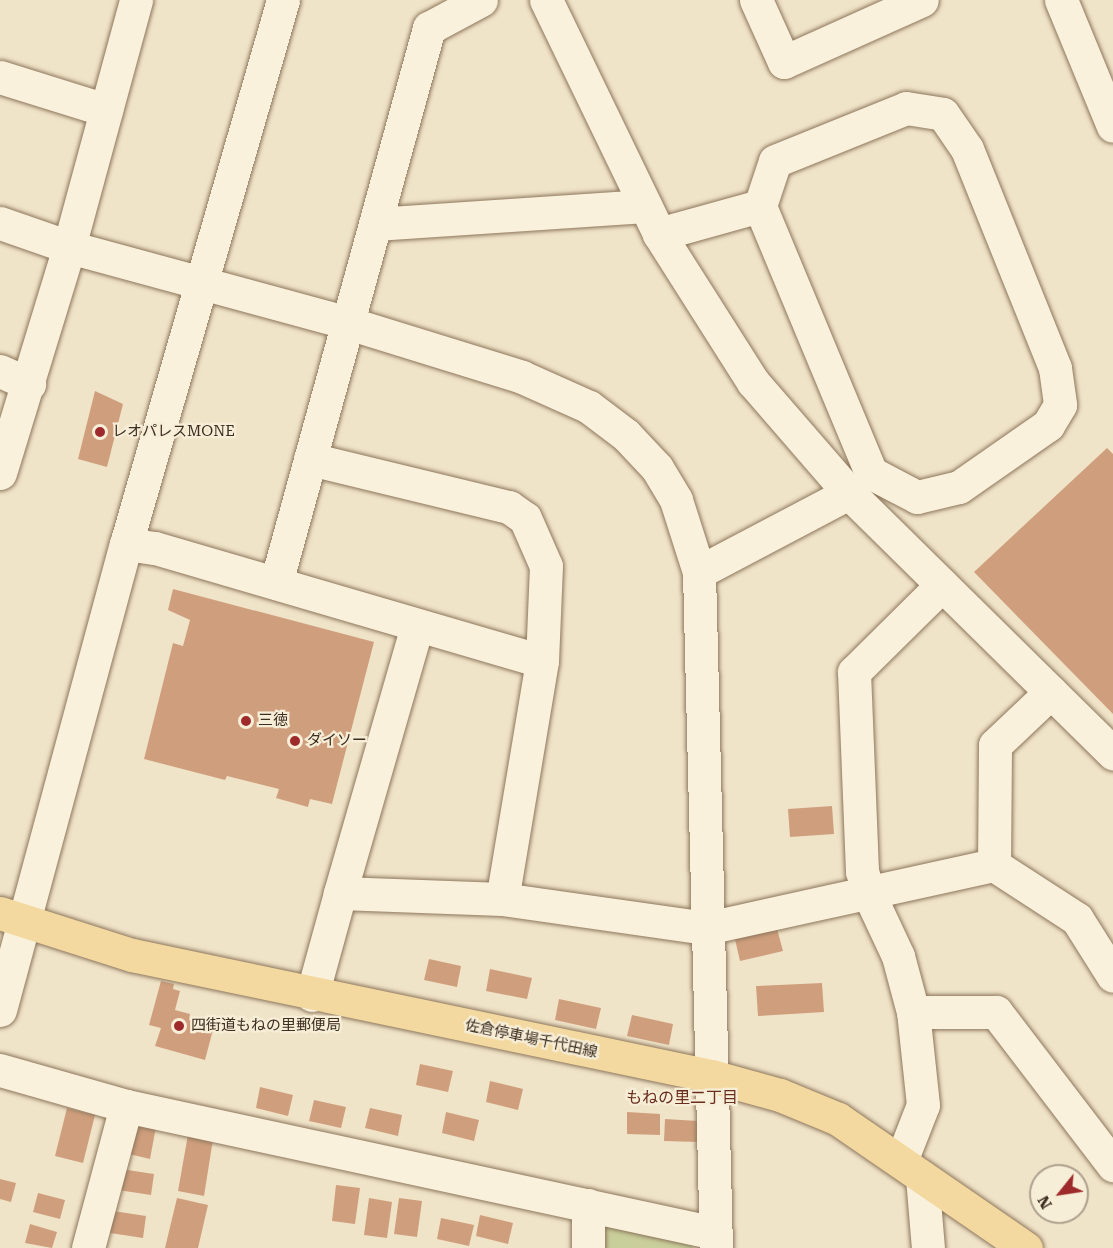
<!DOCTYPE html>
<html>
<head>
<meta charset="utf-8">
<style>
	body { margin:0 }
	#map { position:relative; width:1113px; height:1248px; overflow:hidden; background:#f0e4c8; font-family:"Roboto Serif","Noto Sans JP",serif }
	div>[style] { position:absolute }
	[style*='--x'] { left:calc(var(--x)*1px); top:calc(var(--y)*1px); width:calc(var(--w)*1px); rotate:calc(var(--a)*1deg) }
	.green>* { inset:0; background:#c9cf9b }
	.building>* { inset:0; background:#cf9f7d }
	.roads { filter:drop-shadow(0 0 2px #8d765c) drop-shadow(0 0 2px #8d765c) }
	.minor>* { height:33px; margin:-16.5px; padding:0 16.5px; transform-origin:16.5px; border-radius:16.5px; background:#faf1dc }
	.major>* { height:33px; margin:-16.5px; padding:0 16.5px; transform-origin:16.5px; border-radius:16.5px; background:#f3d9a0 }
	.dots>* { width:16px; height:16px; translate:-50% -50%; box-sizing:border-box; border:3px solid #f7eed8; border-radius:50% }
	span { translate:-50% -50%; white-space:nowrap; text-align:center; line-height:1.15; -webkit-text-stroke:4.5px #f7eed8; paint-order:stroke }
	.poi-label { font-size:15px; color:#3d2e20 }
	.left { translate:0 -50%; text-align:left }
	.street-label { font-size:15px; color:#3d2e20 }
	.neighbourhood-label { font-size:16px; color:#6b2e1e }
	.north { position:absolute; left:1029px; top:1164px; width:60px; height:60px; box-sizing:border-box; background:#f7eed8; border:2px solid #ada18e; border-radius:50%; rotate:240deg; font-size:16px; font-weight:700; line-height:24px; text-align:center; color:#3d2e20 }
	.north::after { content:''; display:block; margin:auto; width:21px; height:27px; background:#9e2a2b; clip-path:polygon(50% 0,100% 100%,50% 72%,0 100%) }
</style>
</head>
<body>
<div id="map">
	<div class="green">
		<i style="clip-path:polygon(596px 1219px,693px 1240px,693px 1248px,596px 1248px)"></i>
	</div>
	<div class="building">
		<i style="clip-path:polygon(95px 391px,123px 404px,107px 467px,78px 459px)"></i>
		<i style="clip-path:polygon(1107px 448px,1113px 454px,1113px 714px,974px 572px)"></i>
		<i style="clip-path:polygon(173px 589px,374px 642px,332px 804px,310px 799px,308px 807px,276px 798px,279px 789px,227px 776px,225px 780px,144px 759px,173px 643px,183px 646px,190px 620px,168px 610px)"></i>
		<i style="clip-path:polygon(832px 806px,834px 834px,790px 837px,788px 809px)"></i>
		<i style="clip-path:polygon(776px 925px,783px 951px,740px 961px,734px 935px)"></i>
		<i style="clip-path:polygon(429px 959px,461px 966px,457px 987px,424px 980px)"></i>
		<i style="clip-path:polygon(490px 969px,532px 978px,527px 999px,486px 991px)"></i>
		<i style="clip-path:polygon(161px 981px,174px 984px,173px 989px,180px 991px,175px 1010px,190px 1014px,189px 1020px,214px 1026px,205px 1060px,155px 1046px,161px 1028px,149px 1025px)"></i>
		<i style="clip-path:polygon(822px 983px,824px 1012px,758px 1016px,756px 986px)"></i>
		<i style="clip-path:polygon(559px 999px,601px 1008px,596px 1029px,555px 1020px)"></i>
		<i style="clip-path:polygon(632px 1015px,673px 1024px,669px 1045px,627px 1036px)"></i>
		<i style="clip-path:polygon(420px 1064px,453px 1071px,448px 1092px,416px 1085px)"></i>
		<i style="clip-path:polygon(490px 1081px,523px 1089px,518px 1110px,486px 1102px)"></i>
		<i style="clip-path:polygon(260px 1087px,293px 1095px,288px 1116px,256px 1108px)"></i>
		<i style="clip-path:polygon(314px 1100px,346px 1107px,341px 1128px,309px 1121px)"></i>
		<i style="clip-path:polygon(67px 1108px,95px 1115px,83px 1163px,55px 1156px)"></i>
		<i style="clip-path:polygon(370px 1108px,402px 1115px,398px 1136px,365px 1128px)"></i>
		<i style="clip-path:polygon(446px 1112px,479px 1120px,474px 1141px,442px 1133px)"></i>
		<i style="clip-path:polygon(627px 1112px,660px 1114px,660px 1135px,627px 1134px)"></i>
		<i style="clip-path:polygon(665px 1119px,698px 1121px,698px 1142px,664px 1141px)"></i>
		<i style="clip-path:polygon(136px 1122px,156px 1127px,150px 1159px,129px 1154px)"></i>
		<i style="clip-path:polygon(189px 1129px,214px 1133px,204px 1196px,178px 1191px)"></i>
		<i style="clip-path:polygon(121px 1169px,154px 1174px,151px 1195px,118px 1190px)"></i>
		<i style="clip-path:polygon(0 1179px,16px 1183px,11px 1202px,0 1199px)"></i>
		<i style="clip-path:polygon(336px 1185px,360px 1188px,355px 1224px,332px 1221px)"></i>
		<i style="clip-path:polygon(38px 1193px,65px 1200px,60px 1219px,33px 1212px)"></i>
		<i style="clip-path:polygon(177px 1198px,208px 1205px,198px 1248px,165px 1248px)"></i>
		<i style="clip-path:polygon(369px 1198px,392px 1202px,387px 1238px,364px 1235px)"></i>
		<i style="clip-path:polygon(399px 1198px,422px 1201px,417px 1237px,394px 1234px)"></i>
		<i style="clip-path:polygon(113px 1211px,146px 1216px,143px 1238px,110px 1233px)"></i>
		<i style="clip-path:polygon(480px 1215px,513px 1223px,508px 1244px,476px 1236px)"></i>
		<i style="clip-path:polygon(441px 1218px,474px 1225px,469px 1246px,437px 1239px)"></i>
		<i style="clip-path:polygon(30px 1224px,57px 1232px,52px 1248px,25px 1243px)"></i>
	</div>
	<div class="roads">
		<div class="minor">
			<i style="--x:546;--y:0;--w:260;--a:64.2"></i>
			<i style="--x:659;--y:234;--w:175;--a:57.6"></i>
			<i style="--x:753;--y:382;--w:147;--a:49.1"></i>
			<i style="--x:849;--y:493;--w:371;--a:44.6"></i>
			<i style="--x:756;--y:0;--w:68;--a:65.7"></i>
			<i style="--x:784;--y:62;--w:151;--a:-24.2"></i>
			<i style="--x:1061;--y:0;--w:136;--a:67.6"></i>
			<i style="--x:0;--y:77;--w:111;--a:17.3"></i>
			<i style="--x:906;--y:108;--w:37;--a:9"></i>
			<i style="--x:943;--y:114;--w:42;--a:55.6"></i>
			<i style="--x:967;--y:149;--w:236;--a:68.1"></i>
			<i style="--x:1055;--y:368;--w:37;--a:82"></i>
			<i style="--x:1060;--y:405;--w:23;--a:121"></i>
			<i style="--x:1048;--y:425;--w:108;--a:145.1"></i>
			<i style="--x:959;--y:487;--w:43;--a:166.6"></i>
			<i style="--x:917;--y:497;--w:52;--a:-152.4"></i>
			<i style="--x:871;--y:473;--w:289;--a:-112.6"></i>
			<i style="--x:760;--y:206;--w:47;--a:-71.6"></i>
			<i style="--x:775;--y:161;--w:141;--a:-22"></i>
			<i style="--x:0;--y:223;--w:73;--a:19.2"></i>
			<i style="--x:69;--y:247;--w:289;--a:15.2"></i>
			<i style="--x:348;--y:323;--w:182;--a:17.2"></i>
			<i style="--x:522;--y:377;--w:73;--a:24.1"></i>
			<i style="--x:589;--y:407;--w:46;--a:37.1"></i>
			<i style="--x:626;--y:435;--w:45;--a:46.8"></i>
			<i style="--x:657;--y:468;--w:37;--a:59"></i>
			<i style="--x:676;--y:500;--w:76;--a:72.3"></i>
			<i style="--x:699;--y:572;--w:676;--a:88.56"></i>
			<i style="--x:375;--y:224;--w:271;--a:-3.8"></i>
			<i style="--x:659;--y:234;--w:105;--a:-15.5"></i>
			<i style="--x:0;--y:371;--w:32;--a:24"></i>
			<i style="--x:310;--y:459;--w:205;--a:13.6"></i>
			<i style="--x:509;--y:507;--w:19;--a:35"></i>
			<i style="--x:525;--y:518;--w:52;--a:66.4"></i>
			<i style="--x:546;--y:566;--w:95;--a:92.4"></i>
			<i style="--x:542;--y:661;--w:241;--a:99.5"></i>
			<i style="--x:0;--y:473;--w:236;--a:-73"></i>
			<i style="--x:69;--y:247;--w:256;--a:-74.8"></i>
			<i style="--x:126;--y:544;--w:29;--a:8"></i>
			<i style="--x:155;--y:548;--w:403;--a:16.3"></i>
			<i style="--x:699;--y:572;--w:170;--a:-27.8"></i>
			<i style="--x:276;--y:583;--w:576;--a:-74.59"></i>
			<i style="--x:429;--y:28;--w:59;--a:-28.3"></i>
			<i style="--x:417;--y:626;--w:278;--a:106.1"></i>
			<i style="--x:340;--y:893;--w:162;--a:2.1"></i>
			<i style="--x:502;--y:899;--w:207;--a:8.1"></i>
			<i style="--x:707;--y:928;--w:294;--a:-12.4"></i>
			<i style="--x:994;--y:865;--w:99;--a:33"></i>
			<i style="--x:1077;--y:919;--w:67;--a:57.7"></i>
			<i style="--x:994;--y:865;--w:120;--a:-89.5"></i>
			<i style="--x:995;--y:745;--w:77;--a:-43.4"></i>
			<i style="--x:312;--y:995;--w:106;--a:-74.6"></i>
			<i style="--x:0;--y:1010;--w:483;--a:-74.9"></i>
			<i style="--x:126;--y:544;--w:566;--a:-73.9"></i>
			<i style="--x:913;--y:1012;--w:83;--a:0"></i>
			<i style="--x:996;--y:1012;--w:193;--a:52.6"></i>
			<i style="--x:0;--y:1070;--w:131;--a:15.9"></i>
			<i style="--x:126;--y:1106;--w:603;--a:12.17"></i>
			<i style="--x:901;--y:1161;--w:60;--a:-68.6"></i>
			<i style="--x:923;--y:1105;--w:94;--a:-96.1"></i>
			<i style="--x:913;--y:1012;--w:58;--a:-105"></i>
			<i style="--x:898;--y:956;--w:71;--a:-115.1"></i>
			<i style="--x:868;--y:892;--w:22;--a:-106"></i>
			<i style="--x:862;--y:871;--w:199;--a:-92.3"></i>
			<i style="--x:854;--y:672;--w:124;--a:-44.7"></i>
			<i style="--x:922;--y:1177;--w:71;--a:85.2"></i>
			<i style="--x:588;--y:1205;--w:43;--a:90"></i>
			<i style="--x:88;--y:1248;--w:147;--a:-75"></i>
		</div>
		<div class="major">
			<i style="--x:0;--y:913;--w:139;--a:17.7"></i>
			<i style="--x:132;--y:955;--w:592;--a:11.8"></i>
			<i style="--x:711;--y:1076;--w:72;--a:15.4"></i>
			<i style="--x:780;--y:1095;--w:63;--a:22.5"></i>
			<i style="--x:838;--y:1119;--w:228;--a:34.5"></i>
		</div>
	</div>
	<div class="dots">
		<i style="left:100px;top:432px;background:#9e2a2b"></i>
		<i style="left:246px;top:721px;background:#9e2a2b"></i>
		<i style="left:295px;top:741px;background:#9e2a2b"></i>
		<i style="left:179px;top:1026px;background:#9e2a2b"></i>
	</div>
	<div class="poi-label">
		<span class="left" style="left:112px;top:432px">レオパレスMONE</span>
		<span class="left" style="left:258px;top:721px">三徳</span>
		<span class="left" style="left:307px;top:741px">ダイソー</span>
		<span class="left" style="left:191px;top:1026px">四街道もねの里郵便局</span>
	</div>
	<div class="street-label">
		<span style="left:531px;top:1039px;rotate:12deg">佐倉停車場千代田線</span>
	</div>
	<div class="neighbourhood-label">
		<span style="left:682px;top:1098px">もねの里二丁目</span>
	</div>
	<div class="north">N</div>
</div>
</body>
</html>
